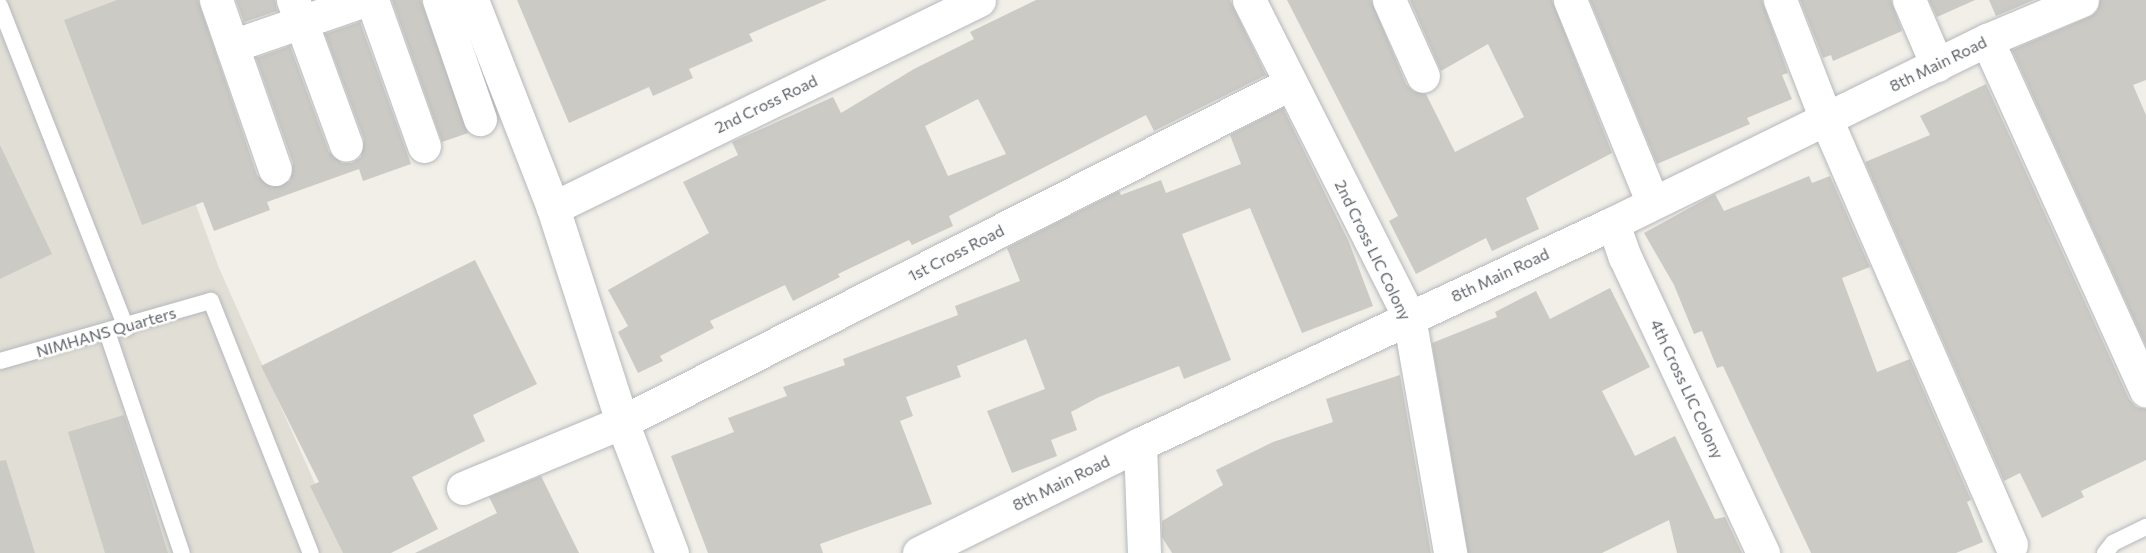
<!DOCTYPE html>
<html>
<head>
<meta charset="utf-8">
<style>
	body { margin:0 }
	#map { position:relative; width:2146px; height:553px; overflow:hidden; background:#f1efe8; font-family:Commissioner,sans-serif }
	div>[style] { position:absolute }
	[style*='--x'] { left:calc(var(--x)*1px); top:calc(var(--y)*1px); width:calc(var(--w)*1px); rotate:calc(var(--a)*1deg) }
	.education>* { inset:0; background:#e1ded6 }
	.building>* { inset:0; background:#cccac5 }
	.roads { filter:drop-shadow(0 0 2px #b5b8bc) drop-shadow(0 0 2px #b5b8bc) }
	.lane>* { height:16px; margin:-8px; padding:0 8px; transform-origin:8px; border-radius:8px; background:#fff }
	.street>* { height:33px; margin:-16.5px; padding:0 16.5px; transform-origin:16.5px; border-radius:16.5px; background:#fff }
	.secondary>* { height:33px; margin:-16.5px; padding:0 16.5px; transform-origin:16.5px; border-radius:16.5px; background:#fff }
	span { translate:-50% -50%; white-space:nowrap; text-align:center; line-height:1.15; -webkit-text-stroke:5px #fff; paint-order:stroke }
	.street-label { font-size:16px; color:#5f6368 }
</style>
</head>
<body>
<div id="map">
	<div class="education">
		<i style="clip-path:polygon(0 0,121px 0,219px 268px,346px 553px,0 553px)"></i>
	</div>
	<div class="building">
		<i style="clip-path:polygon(117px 0,198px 0,257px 175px,272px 187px,290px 181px,293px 163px,256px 58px,290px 46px,329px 152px,342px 163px,352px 163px,361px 157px,364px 139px,325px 34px,360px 22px,411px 164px,363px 181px,359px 169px,267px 202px,270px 210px,214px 231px,203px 202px,142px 225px,64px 20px)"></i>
		<i style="clip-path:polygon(236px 0,275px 0,277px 11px,244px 22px)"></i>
		<i style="clip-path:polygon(392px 0,421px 0,468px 133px,442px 142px)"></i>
		<i style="clip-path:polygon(517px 0,827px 0,749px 34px,753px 41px,689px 69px,693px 78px,653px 96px,649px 87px,569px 123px)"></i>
		<i style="clip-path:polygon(evenodd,1036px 0,1230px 0,1266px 75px,1154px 131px,1146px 115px,949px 216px,953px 226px,912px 245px,909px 240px,838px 274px,840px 277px,793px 301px,785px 285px,710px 321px,714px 328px,660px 356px,663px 361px,638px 373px,618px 332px,628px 326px,608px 290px,709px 233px,683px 182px,738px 155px,732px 142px,833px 97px,841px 113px,914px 69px,974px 39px,970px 32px,1036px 0,978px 99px,1006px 154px,948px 176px,925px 126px,978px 99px)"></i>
		<i style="clip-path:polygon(1287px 0,1371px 0,1406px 84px,1413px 91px,1426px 94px,1455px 152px,1524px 117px,1488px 44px,1441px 71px,1410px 0,1552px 0,1612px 153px,1526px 198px,1539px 229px,1492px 251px,1486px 238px,1416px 274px,1389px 221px,1398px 216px)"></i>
		<i style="clip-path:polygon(1590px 0,1762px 0,1788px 73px,1782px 75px,1792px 99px,1747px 118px,1750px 124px,1657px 164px)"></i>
		<i style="clip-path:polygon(1800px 0,1891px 0,1902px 31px,1833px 61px,1831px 55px,1823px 58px)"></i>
		<i style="clip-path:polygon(1929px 0,1975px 0,1937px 17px)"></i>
		<i style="clip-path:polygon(1989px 0,2034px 0,1996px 16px)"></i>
		<i style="clip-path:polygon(2100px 0,2146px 0,2146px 80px,2133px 85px,2146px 115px,2146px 346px,2012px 50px,2089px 17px,2097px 11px)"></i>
		<i style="clip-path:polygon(1986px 84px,2129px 399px,2136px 407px,2146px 409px,2146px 460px,2081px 491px,2084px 497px,2042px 518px,2020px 473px,2004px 481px,1865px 162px,1930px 135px,1920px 116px)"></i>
		<i style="clip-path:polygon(1283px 108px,1349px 242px,1373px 306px,1302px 333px,1250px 208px,1182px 234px,1231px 360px,1184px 379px,1179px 366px,1099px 397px,1071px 412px,1077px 430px,1051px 440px,1057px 456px,1012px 473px,987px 411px,1045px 389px,1026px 339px,957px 366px,961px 377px,906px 397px,913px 416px,900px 421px,932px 504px,820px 544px,823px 553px,708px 553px,671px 456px,734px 432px,728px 418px,787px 396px,783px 387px,845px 365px,843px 359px,958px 315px,955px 306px,1020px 281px,1007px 248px,1119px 191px,1121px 195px,1161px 180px,1166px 193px,1241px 164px,1230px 135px)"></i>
		<i style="clip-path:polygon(0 145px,52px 254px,0 279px)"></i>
		<i style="clip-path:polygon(1809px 176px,1812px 183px,1830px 176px,1870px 267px,1842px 278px,1877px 372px,1910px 359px,1971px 500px,1967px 502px,1983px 542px,1956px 553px,1811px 553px,1723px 366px,1717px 368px,1702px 331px,1694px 334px,1674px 285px,1644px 233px,1715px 194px,1724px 211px)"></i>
		<i style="clip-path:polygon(475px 260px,537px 384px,473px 415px,485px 441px,412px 477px,438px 529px,391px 553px,343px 553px,310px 486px,319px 482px,261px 366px)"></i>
		<i style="clip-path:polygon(1610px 288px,1650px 367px,1602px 391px,1635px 456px,1675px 436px,1715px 519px,1725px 517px,1742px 553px,1677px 553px,1669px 520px,1602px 553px,1468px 553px,1432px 343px,1497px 317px,1495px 312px,1536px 291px,1550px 319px)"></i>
		<i style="clip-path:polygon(1400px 375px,1431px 553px,1172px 553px,1162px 537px,1162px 521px,1223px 485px,1216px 470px,1273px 442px,1333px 422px,1326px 399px)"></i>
		<i style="clip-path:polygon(124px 415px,140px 463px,168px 553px,105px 553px,68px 432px)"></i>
		<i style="clip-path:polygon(6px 460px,35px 553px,0 553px,0 461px)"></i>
		<i style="clip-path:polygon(541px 476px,579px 553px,415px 553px,497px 513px,489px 497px)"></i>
	</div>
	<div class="roads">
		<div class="lane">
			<i style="--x:0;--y:6;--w:346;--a:68.6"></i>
			<i style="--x:107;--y:332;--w:233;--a:71.3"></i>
			<i style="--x:0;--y:361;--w:219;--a:-15.9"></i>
			<i style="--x:211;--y:301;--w:271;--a:68.4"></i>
			<i style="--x:2105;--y:553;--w:13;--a:-51"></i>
			<i style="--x:2113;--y:543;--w:37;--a:-26"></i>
		</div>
		<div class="street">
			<i style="--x:216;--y:0;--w:179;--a:70.8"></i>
			<i style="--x:293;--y:0;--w:154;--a:69.9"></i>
			<i style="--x:372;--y:0;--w:155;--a:70.4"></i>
			<i style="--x:439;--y:0;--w:126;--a:71"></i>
			<i style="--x:472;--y:0;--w:223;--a:68.7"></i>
			<i style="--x:553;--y:208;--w:225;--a:72.1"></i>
			<i style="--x:622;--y:422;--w:140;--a:69.1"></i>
			<i style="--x:1249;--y:0;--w:355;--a:63.2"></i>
			<i style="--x:1409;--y:317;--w:240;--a:80.1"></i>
			<i style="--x:1389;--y:0;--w:83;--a:65.9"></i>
			<i style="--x:1570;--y:0;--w:219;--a:67.8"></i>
			<i style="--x:1780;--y:0;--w:128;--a:68.9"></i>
			<i style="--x:1826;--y:119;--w:464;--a:66.5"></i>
			<i style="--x:1909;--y:0;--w:71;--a:66.7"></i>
			<i style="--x:1987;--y:40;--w:385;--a:65.6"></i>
			<i style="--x:232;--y:46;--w:141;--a:-19.1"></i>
			<i style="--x:553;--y:208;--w:474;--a:-26"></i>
			<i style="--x:1613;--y:223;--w:36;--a:71"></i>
			<i style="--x:1625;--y:257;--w:327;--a:65"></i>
			<i style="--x:1140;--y:444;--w:109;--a:87.9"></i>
			<i style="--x:463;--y:488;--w:172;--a:-22.5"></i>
			<i style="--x:622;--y:422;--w:748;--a:-26.87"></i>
		</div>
		<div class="secondary">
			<i style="--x:919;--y:553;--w:246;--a:-26.3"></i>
			<i style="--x:1140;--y:444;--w:522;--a:-25.04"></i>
			<i style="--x:1613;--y:223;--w:416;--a:-26.1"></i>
			<i style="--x:1987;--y:40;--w:103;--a:-22.8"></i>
		</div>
	</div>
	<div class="street-label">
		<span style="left:1938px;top:64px;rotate:-26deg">8th Main Road</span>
		<span style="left:766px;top:104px;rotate:-26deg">2nd Cross Road</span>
		<span style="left:1373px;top:250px;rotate:64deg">2nd Cross LIC Colony</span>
		<span style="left:956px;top:253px;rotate:-27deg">1st Cross Road</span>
		<span style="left:1500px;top:275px;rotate:-25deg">8th Main Road</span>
		<span style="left:106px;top:332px;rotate:-16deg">NIMHANS Quarters</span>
		<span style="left:1687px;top:389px;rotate:65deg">4th Cross LIC Colony</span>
		<span style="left:1061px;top:483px;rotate:-26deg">8th Main Road</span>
	</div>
</div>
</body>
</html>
